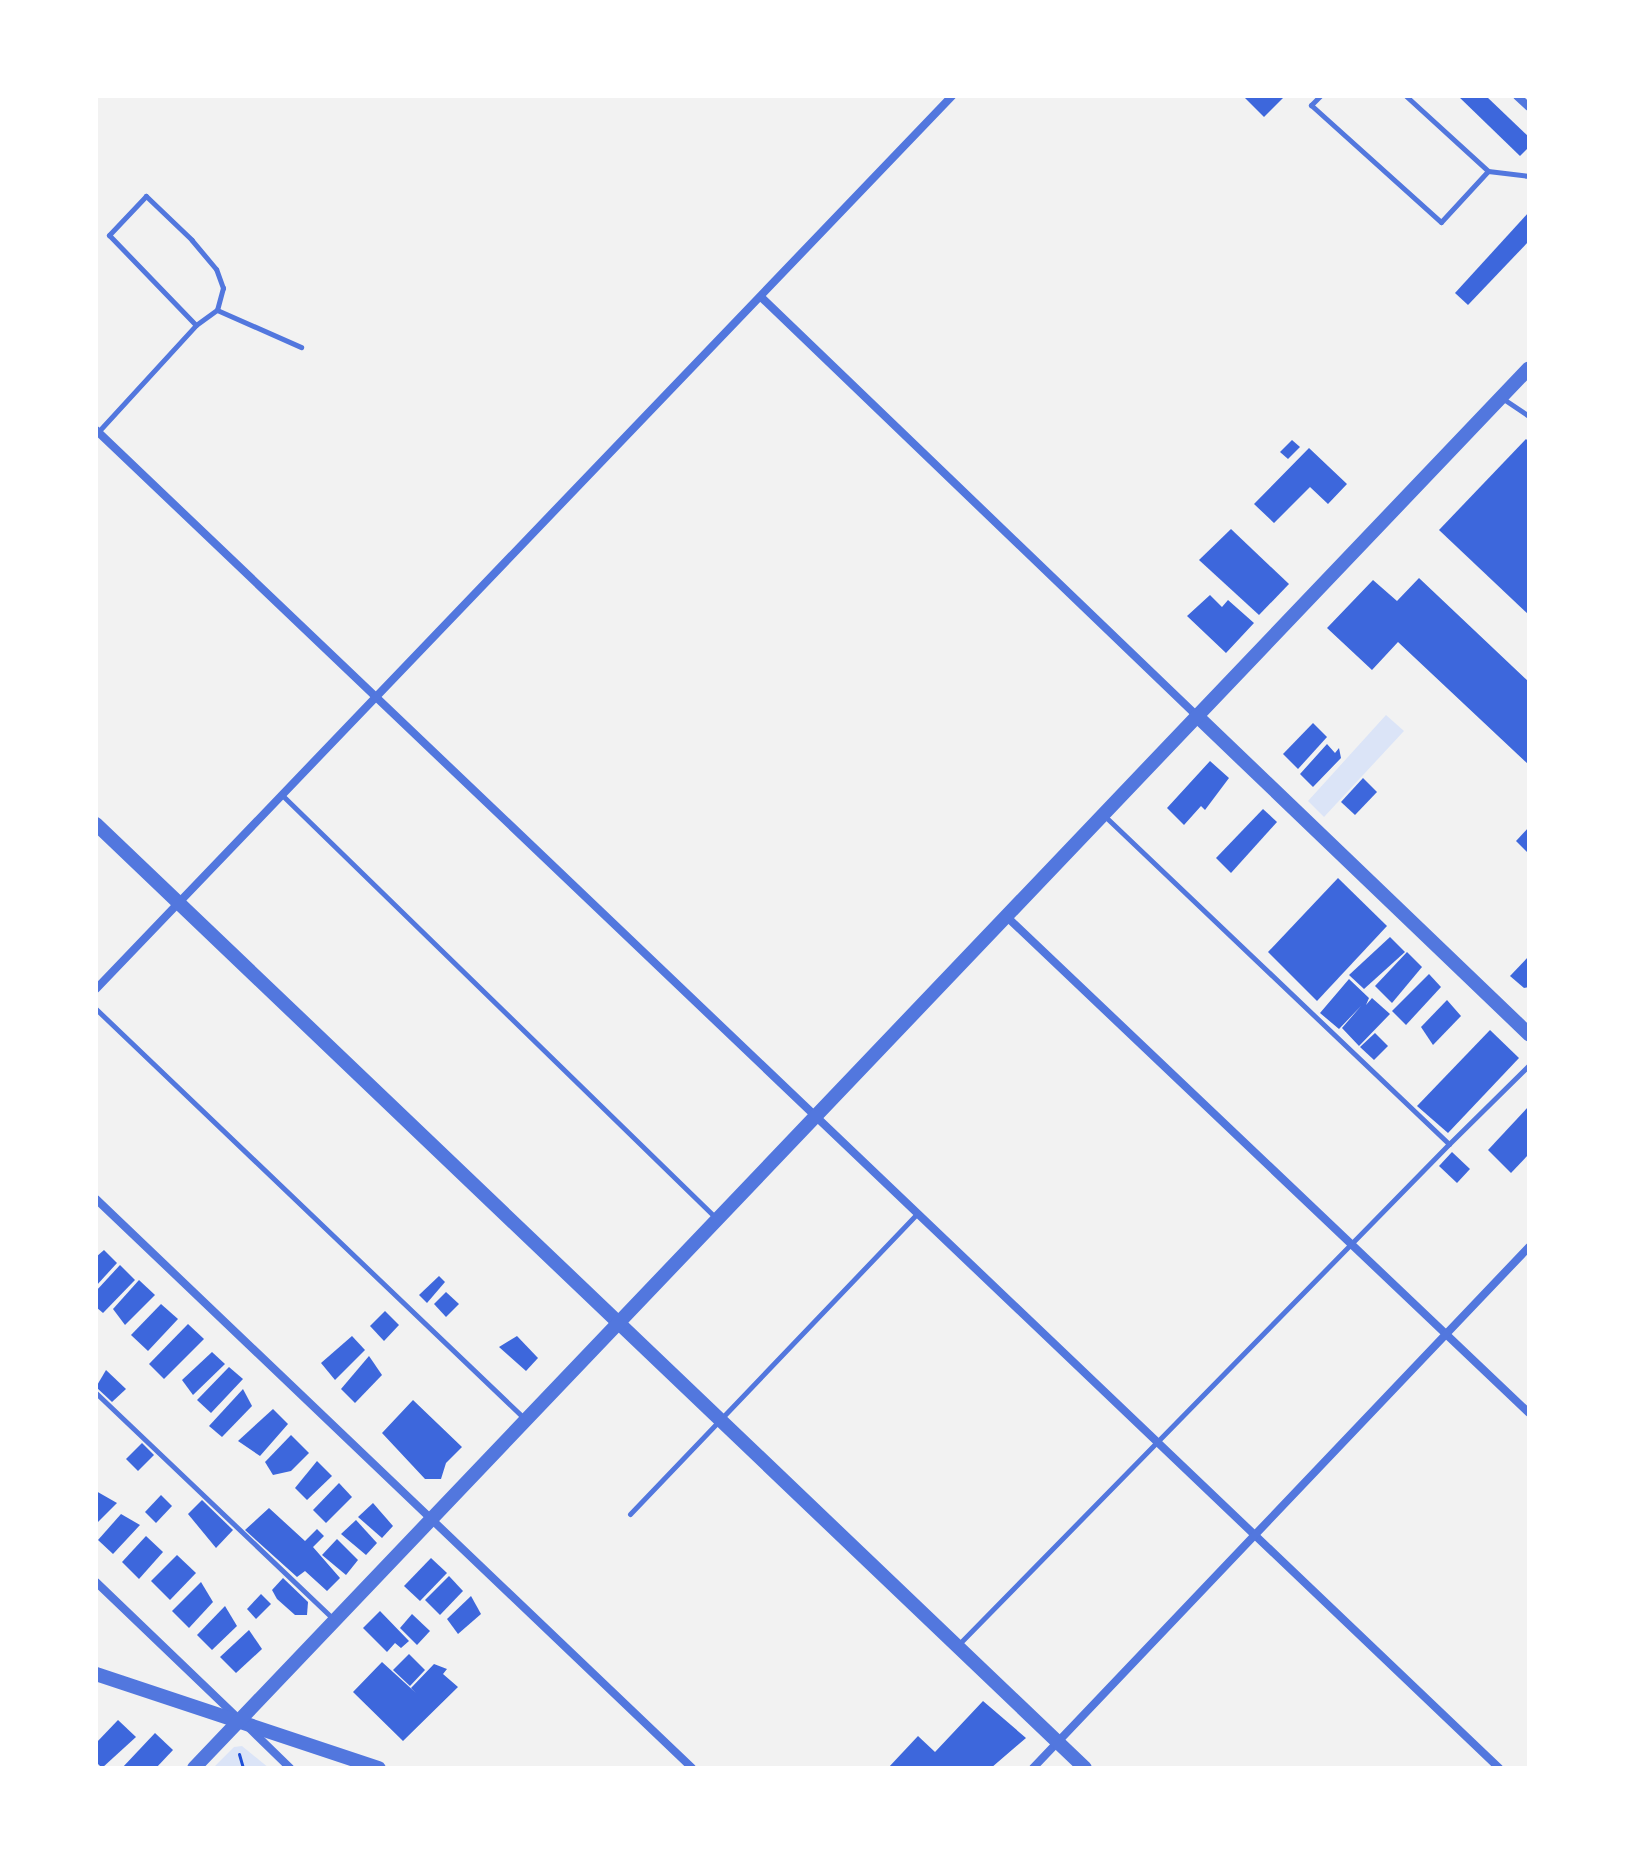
<!DOCTYPE html>
<html>
<head>
<meta charset="utf-8">
<style>
	body { margin:0 }
	#map { position:relative; width:1625px; height:1864px; overflow:hidden; background:#f2f2f2; font-family:Poppins,sans-serif }
	div>[style] { position:absolute }
	[style*='--x'] { left:calc(var(--x)*1px); top:calc(var(--y)*1px); width:calc(var(--w)*1px); rotate:calc(var(--a)*1deg) }
	.green>* { inset:0; background:#dbe4f7 }
	.building>* { inset:0; background:#3d67dc }
	.path>* { height:3px; margin:-1.5px; padding:0 1.5px; transform-origin:1.5px; border-radius:1.5px; background:#1d4ed8 }
	.service>* { height:5px; margin:-2.5px; padding:0 2.5px; transform-origin:2.5px; border-radius:2.5px; background:#5277de }
	.minor>* { height:8px; margin:-4px; padding:0 4px; transform-origin:4px; border-radius:4px; background:#5277de }
	.tertiary>* { height:14px; margin:-7px; padding:0 7px; transform-origin:7px; border-radius:7px; background:#5277de }
	span { translate:-50% -50%; white-space:nowrap; text-align:center; line-height:1.15; -webkit-text-stroke:7px #fff; paint-order:stroke }
	.frame { position:absolute; inset:0; border:98px solid #fff; pointer-events:none }
</style>
</head>
<body>
<div id="map">
	<div class="green">
		<i style="clip-path:polygon(1386px 715px,1404px 731px,1324px 817px,1308px 801px)"></i>
		<i style="clip-path:polygon(242px 1746px,269px 1768px,213px 1768px,234px 1747px)"></i>
	</div>
	<div class="building">
		<i style="clip-path:polygon(1243px 96px,1285px 96px,1264px 117px)"></i>
		<i style="clip-path:polygon(1458px 96px,1486px 96px,1529px 137px,1529px 147px,1520px 156px)"></i>
		<i style="clip-path:polygon(1529px 212px,1529px 241px,1468px 305px,1455px 293px)"></i>
		<i style="clip-path:polygon(1526px 439px,1529px 442px,1529px 615px,1439px 530px)"></i>
		<i style="clip-path:polygon(1292px 440px,1300px 447px,1288px 459px,1280px 452px)"></i>
		<i style="clip-path:polygon(1309px 448px,1347px 484px,1328px 504px,1310px 487px,1274px 523px,1254px 504px)"></i>
		<i style="clip-path:polygon(1231px 529px,1289px 584px,1259px 615px,1199px 560px)"></i>
		<i style="clip-path:polygon(1419px 578px,1529px 682px,1529px 765px,1398px 642px,1372px 670px,1327px 628px,1373px 580px,1397px 601px)"></i>
		<i style="clip-path:polygon(1210px 595px,1222px 607px,1228px 600px,1254px 623px,1226px 653px,1187px 616px)"></i>
		<i style="clip-path:polygon(1313px 723px,1327px 737px,1298px 769px,1283px 754px)"></i>
		<i style="clip-path:polygon(1327px 744px,1335px 753px,1339px 748px,1341px 758px,1313px 787px,1300px 774px)"></i>
		<i style="clip-path:polygon(1210px 761px,1229px 778px,1205px 810px,1201px 806px,1184px 825px,1167px 808px)"></i>
		<i style="clip-path:polygon(1363px 778px,1377px 792px,1355px 815px,1341px 802px)"></i>
		<i style="clip-path:polygon(1263px 809px,1277px 822px,1231px 873px,1216px 858px)"></i>
		<i style="clip-path:polygon(1529px 827px,1529px 854px,1516px 841px)"></i>
		<i style="clip-path:polygon(1338px 878px,1387px 926px,1317px 1001px,1268px 952px)"></i>
		<i style="clip-path:polygon(1390px 937px,1405px 952px,1364px 989px,1349px 975px)"></i>
		<i style="clip-path:polygon(1407px 952px,1422px 967px,1392px 1003px,1375px 986px)"></i>
		<i style="clip-path:polygon(1529px 956px,1529px 987px,1524px 988px,1510px 976px)"></i>
		<i style="clip-path:polygon(1429px 974px,1441px 987px,1406px 1025px,1392px 1011px)"></i>
		<i style="clip-path:polygon(1349px 979px,1369px 998px,1366px 1005px,1372px 998px,1390px 1014px,1359px 1046px,1342px 1028px,1361px 1006px,1339px 1029px,1320px 1013px)"></i>
		<i style="clip-path:polygon(1447px 1000px,1461px 1016px,1433px 1045px,1421px 1027px)"></i>
		<i style="clip-path:polygon(1490px 1030px,1519px 1058px,1448px 1133px,1417px 1106px)"></i>
		<i style="clip-path:polygon(1375px 1033px,1388px 1046px,1374px 1060px,1360px 1047px)"></i>
		<i style="clip-path:polygon(1529px 1106px,1529px 1154px,1511px 1173px,1488px 1150px)"></i>
		<i style="clip-path:polygon(1452px 1152px,1470px 1169px,1457px 1183px,1439px 1166px)"></i>
		<i style="clip-path:polygon(104px 1250px,117px 1263px,96px 1286px,96px 1257px)"></i>
		<i style="clip-path:polygon(120px 1265px,135px 1280px,103px 1313px,96px 1307px,96px 1291px)"></i>
		<i style="clip-path:polygon(439px 1276px,445px 1282px,427px 1303px,419px 1295px)"></i>
		<i style="clip-path:polygon(139px 1280px,155px 1295px,125px 1325px,113px 1309px)"></i>
		<i style="clip-path:polygon(446px 1292px,459px 1304px,446px 1317px,434px 1304px)"></i>
		<i style="clip-path:polygon(161px 1304px,178px 1319px,148px 1351px,131px 1335px)"></i>
		<i style="clip-path:polygon(385px 1311px,399px 1325px,384px 1341px,370px 1326px)"></i>
		<i style="clip-path:polygon(188px 1324px,204px 1339px,164px 1379px,149px 1364px)"></i>
		<i style="clip-path:polygon(352px 1336px,365px 1350px,335px 1380px,321px 1363px)"></i>
		<i style="clip-path:polygon(517px 1336px,538px 1358px,526px 1371px,499px 1347px)"></i>
		<i style="clip-path:polygon(212px 1352px,225px 1364px,193px 1395px,182px 1380px)"></i>
		<i style="clip-path:polygon(369px 1356px,382px 1375px,355px 1403px,341px 1389px)"></i>
		<i style="clip-path:polygon(229px 1367px,243px 1379px,211px 1413px,197px 1400px)"></i>
		<i style="clip-path:polygon(106px 1370px,126px 1389px,112px 1402px,96px 1387px)"></i>
		<i style="clip-path:polygon(243px 1389px,252px 1406px,222px 1437px,209px 1426px)"></i>
		<i style="clip-path:polygon(413px 1400px,462px 1447px,446px 1463px,441px 1479px,425px 1479px,382px 1433px)"></i>
		<i style="clip-path:polygon(273px 1409px,288px 1424px,260px 1456px,238px 1441px)"></i>
		<i style="clip-path:polygon(291px 1435px,309px 1453px,291px 1471px,273px 1475px,265px 1462px)"></i>
		<i style="clip-path:polygon(142px 1443px,154px 1455px,138px 1471px,126px 1459px)"></i>
		<i style="clip-path:polygon(317px 1461px,332px 1476px,307px 1500px,295px 1488px)"></i>
		<i style="clip-path:polygon(339px 1483px,352px 1497px,326px 1523px,313px 1510px)"></i>
		<i style="clip-path:polygon(96px 1491px,117px 1503px,96px 1524px)"></i>
		<i style="clip-path:polygon(161px 1495px,172px 1506px,156px 1523px,145px 1512px)"></i>
		<i style="clip-path:polygon(202px 1500px,233px 1530px,216px 1548px,188px 1514px)"></i>
		<i style="clip-path:polygon(373px 1503px,393px 1526px,382px 1538px,358px 1517px)"></i>
		<i style="clip-path:polygon(269px 1508px,305px 1541px,317px 1529px,324px 1536px,313px 1547px,340px 1578px,327px 1591px,305px 1571px,297px 1577px,245px 1530px)"></i>
		<i style="clip-path:polygon(121px 1514px,140px 1525px,113px 1554px,98px 1540px)"></i>
		<i style="clip-path:polygon(356px 1520px,377px 1543px,366px 1555px,341px 1534px)"></i>
		<i style="clip-path:polygon(146px 1536px,163px 1552px,139px 1579px,122px 1562px)"></i>
		<i style="clip-path:polygon(337px 1539px,358px 1560px,346px 1575px,322px 1555px)"></i>
		<i style="clip-path:polygon(177px 1555px,196px 1573px,170px 1600px,151px 1581px)"></i>
		<i style="clip-path:polygon(431px 1558px,447px 1573px,420px 1601px,404px 1586px)"></i>
		<i style="clip-path:polygon(449px 1576px,463px 1591px,440px 1615px,425px 1600px)"></i>
		<i style="clip-path:polygon(283px 1578px,308px 1602px,307px 1615px,295px 1615px,277px 1599px,272px 1590px)"></i>
		<i style="clip-path:polygon(201px 1582px,213px 1602px,189px 1628px,172px 1611px)"></i>
		<i style="clip-path:polygon(261px 1594px,271px 1604px,256px 1619px,247px 1609px)"></i>
		<i style="clip-path:polygon(471px 1596px,481px 1614px,458px 1634px,447px 1619px)"></i>
		<i style="clip-path:polygon(225px 1606px,237px 1626px,212px 1650px,197px 1635px)"></i>
		<i style="clip-path:polygon(380px 1611px,409px 1641px,401px 1648px,395px 1643px,387px 1652px,363px 1628px)"></i>
		<i style="clip-path:polygon(412px 1614px,430px 1631px,417px 1645px,400px 1628px)"></i>
		<i style="clip-path:polygon(249px 1630px,262px 1649px,236px 1673px,220px 1657px)"></i>
		<i style="clip-path:polygon(409px 1654px,425px 1670px,410px 1686px,393px 1670px)"></i>
		<i style="clip-path:polygon(382px 1662px,416px 1693px,411px 1688px,434px 1664px,447px 1669px,443px 1674px,458px 1687px,403px 1741px,353px 1692px)"></i>
		<i style="clip-path:polygon(983px 1701px,1026px 1738px,991px 1768px,888px 1768px,918px 1736px,935px 1752px)"></i>
		<i style="clip-path:polygon(118px 1720px,136px 1737px,102px 1768px,96px 1762px,96px 1743px)"></i>
		<i style="clip-path:polygon(155px 1733px,173px 1750px,156px 1768px,122px 1768px)"></i>
	</div>
	<div class="path">
		<i style="--x:239;--y:1754;--w:15;--a:74"></i>
	</div>
	<div class="service">
		<i style="--x:1320;--y:96;--w:13;--a:135"></i>
		<i style="--x:1311;--y:105;--w:175;--a:42"></i>
		<i style="--x:1441;--y:222;--w:69;--a:-47.3"></i>
		<i style="--x:1406;--y:96;--w:111;--a:42.4"></i>
		<i style="--x:1488;--y:171;--w:41;--a:7"></i>
		<i style="--x:217;--y:310;--w:92;--a:23.8"></i>
		<i style="--x:1502;--y:398;--w:32;--a:34"></i>
		<i style="--x:98;--y:432;--w:145;--a:-47.5"></i>
		<i style="--x:196;--y:325;--w:26;--a:-36"></i>
		<i style="--x:217;--y:310;--w:23;--a:-75"></i>
		<i style="--x:223;--y:288;--w:20;--a:-110"></i>
		<i style="--x:216;--y:269;--w:38;--a:-130"></i>
		<i style="--x:192;--y:240;--w:64;--a:-136.3"></i>
		<i style="--x:146;--y:196;--w:54;--a:133.5"></i>
		<i style="--x:109;--y:235;--w:125;--a:46"></i>
		<i style="--x:283;--y:796;--w:606;--a:44.26"></i>
		<i style="--x:96;--y:1009;--w:595;--a:43.71"></i>
		<i style="--x:1449;--y:1144;--w:112;--a:-44.6"></i>
		<i style="--x:96;--y:1393;--w:327;--a:43.6"></i>
		<i style="--x:630;--y:1514;--w:415;--a:-46.3"></i>
		<i style="--x:959;--y:1644;--w:700;--a:-45.58"></i>
		<i style="--x:1449;--y:1144;--w:477;--a:-136.4"></i>
	</div>
	<div class="minor">
		<i style="--x:1517;--y:96;--w:16;--a:43"></i>
		<i style="--x:761;--y:297;--w:605;--a:43.86"></i>
		<i style="--x:96;--y:430;--w:1939;--a:43.64"></i>
		<i style="--x:1006;--y:916;--w:721;--a:43.54"></i>
		<i style="--x:96;--y:989;--w:1237;--a:-46.21"></i>
		<i style="--x:96;--y:1199;--w:824;--a:43.67"></i>
		<i style="--x:96;--y:1582;--w:197;--a:43.8"></i>
		<i style="--x:248;--y:1727;--w:59;--a:44.3"></i>
		<i style="--x:1033;--y:1768;--w:719;--a:-46.41"></i>
	</div>
	<div class="tertiary">
		<i style="--x:1197;--y:716;--w:460;--a:43.8"></i>
		<i style="--x:96;--y:824;--w:1367;--a:43.67"></i>
		<i style="--x:96;--y:1674;--w:298;--a:18.4"></i>
		<i style="--x:194;--y:1768;--w:1934;--a:-46.36"></i>
	</div>
	<div class="frame"></div>
</div>
</body>
</html>
